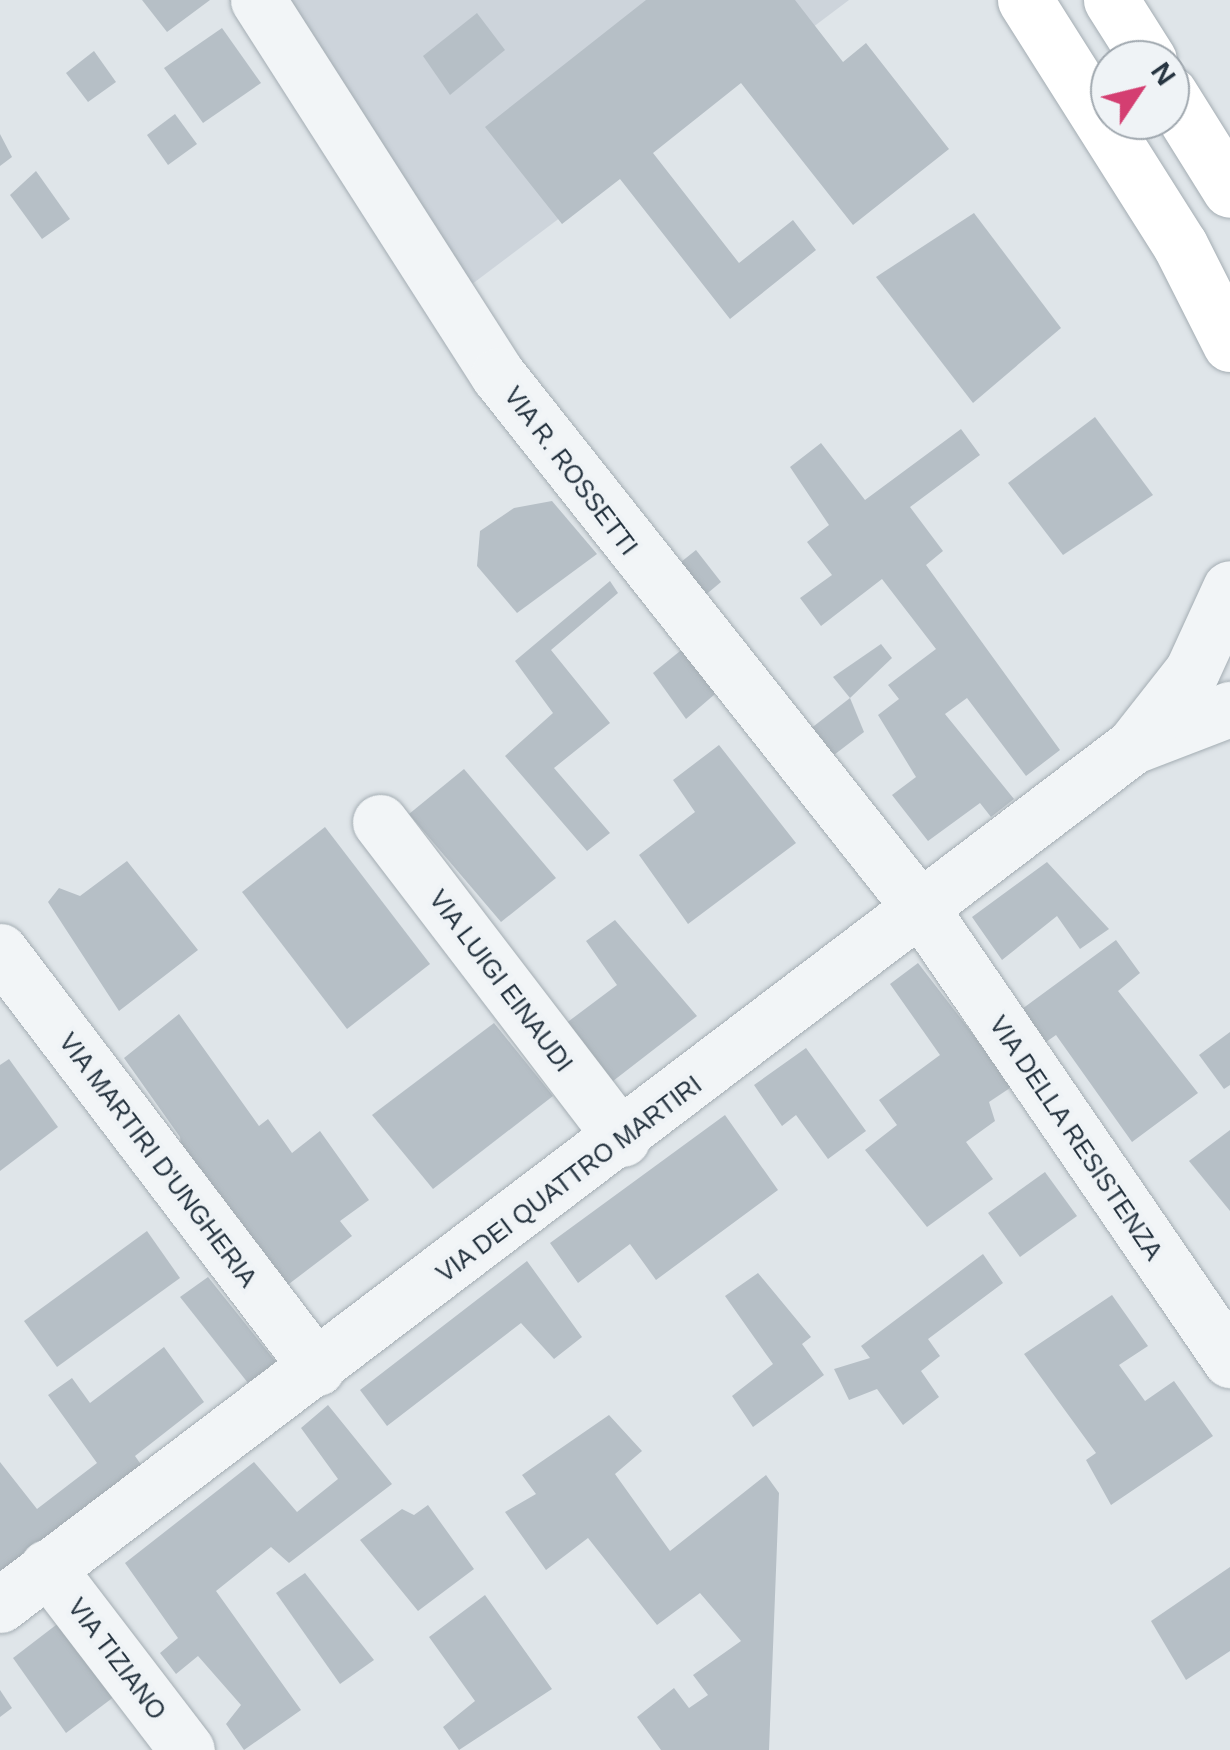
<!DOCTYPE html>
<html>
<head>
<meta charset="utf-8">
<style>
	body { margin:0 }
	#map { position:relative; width:1230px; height:1750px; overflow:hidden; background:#dfe5e9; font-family:Arial,sans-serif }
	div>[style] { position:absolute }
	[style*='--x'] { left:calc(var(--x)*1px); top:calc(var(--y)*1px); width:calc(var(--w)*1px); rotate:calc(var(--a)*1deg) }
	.built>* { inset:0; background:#cdd4db }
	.building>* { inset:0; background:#b6bfc6 }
	.roads { filter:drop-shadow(0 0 2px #a4adb3) drop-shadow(0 0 2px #a4adb3) }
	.minor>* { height:55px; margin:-27.5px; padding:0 27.5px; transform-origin:27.5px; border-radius:27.5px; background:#f2f5f7 }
	.major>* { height:55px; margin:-27.5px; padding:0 27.5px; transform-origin:27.5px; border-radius:27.5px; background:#fff }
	span { translate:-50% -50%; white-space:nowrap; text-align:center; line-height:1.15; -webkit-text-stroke:8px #eff3f6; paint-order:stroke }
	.street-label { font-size:25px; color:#273541 }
	.north { position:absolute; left:1090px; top:40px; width:100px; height:100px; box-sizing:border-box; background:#eff3f6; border:2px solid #9fa7ae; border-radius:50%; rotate:55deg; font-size:28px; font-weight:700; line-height:40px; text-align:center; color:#273541 }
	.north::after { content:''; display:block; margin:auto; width:35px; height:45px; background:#d43e71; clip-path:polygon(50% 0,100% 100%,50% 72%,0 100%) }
</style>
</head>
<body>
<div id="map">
	<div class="built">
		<i style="clip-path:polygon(229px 0,849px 0,435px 312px)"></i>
	</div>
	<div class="building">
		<i style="clip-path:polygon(142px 0,210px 0,167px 32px)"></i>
		<i style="clip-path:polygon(646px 0,795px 0,843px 62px,866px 43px,949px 149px,853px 225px,741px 83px,653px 153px,739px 263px,793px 220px,816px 250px,730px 319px,620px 179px,562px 224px,485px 127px)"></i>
		<i style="clip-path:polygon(477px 13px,505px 50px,450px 95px,423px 56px)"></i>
		<i style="clip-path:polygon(222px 28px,261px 83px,203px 123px,164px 68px)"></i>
		<i style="clip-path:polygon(94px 51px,116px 82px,88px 102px,66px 73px)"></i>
		<i style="clip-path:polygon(175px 114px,197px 144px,168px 165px,147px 135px)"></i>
		<i style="clip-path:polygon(0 134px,12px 157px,0 166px)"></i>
		<i style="clip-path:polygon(36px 171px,70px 219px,42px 239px,10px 195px)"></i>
		<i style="clip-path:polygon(974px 213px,1061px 328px,973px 403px,876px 277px)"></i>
		<i style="clip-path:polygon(1095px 417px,1153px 495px,1063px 555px,1008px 483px)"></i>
		<i style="clip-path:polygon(961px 429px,980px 455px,910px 507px,943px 551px,926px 565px,1060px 750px,1026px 776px,967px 698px,945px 714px,1014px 799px,991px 817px,980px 803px,928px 841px,892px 795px,916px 777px,878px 715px,899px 699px,888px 685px,936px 649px,882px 579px,821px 626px,800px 598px,832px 575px,807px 542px,829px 525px,790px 467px,821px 443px,865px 500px)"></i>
		<i style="clip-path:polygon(552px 501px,597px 554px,517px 613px,477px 566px,480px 531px,514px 508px)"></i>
		<i style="clip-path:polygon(696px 550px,721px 582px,697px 602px,671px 570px)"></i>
		<i style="clip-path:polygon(610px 581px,618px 593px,551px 650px,610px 723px,554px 768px,610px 833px,587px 851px,505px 756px,553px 713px,515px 661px)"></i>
		<i style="clip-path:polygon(881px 644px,892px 658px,850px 698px,833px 677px)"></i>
		<i style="clip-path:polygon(685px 647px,722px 688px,686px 719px,653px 673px)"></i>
		<i style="clip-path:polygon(850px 698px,864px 732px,826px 761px,805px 733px)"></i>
		<i style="clip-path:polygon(719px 745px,796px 843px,688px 924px,639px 855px,695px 812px,673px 780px)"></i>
		<i style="clip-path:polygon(464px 769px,556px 878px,501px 922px,409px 814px)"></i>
		<i style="clip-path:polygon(325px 827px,430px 964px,347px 1029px,242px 892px)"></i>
		<i style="clip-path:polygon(127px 861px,198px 950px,119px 1011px,48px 902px,59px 888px,80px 896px)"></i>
		<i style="clip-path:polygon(1047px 862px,1109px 929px,1080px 949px,1057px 916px,1002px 960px,972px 917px)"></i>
		<i style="clip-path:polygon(615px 920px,697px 1016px,604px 1088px,561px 1027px,617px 985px,586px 941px)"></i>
		<i style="clip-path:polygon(1116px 940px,1140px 973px,1118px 991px,1198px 1093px,1132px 1142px,1056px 1035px,1046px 1042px,1022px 1009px)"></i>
		<i style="clip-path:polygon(918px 963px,1013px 1086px,989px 1102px,995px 1121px,966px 1142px,993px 1179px,927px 1227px,865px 1150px,897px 1125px,879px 1100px,940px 1055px,890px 984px)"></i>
		<i style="clip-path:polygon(179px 1014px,259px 1126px,268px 1119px,292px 1153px,320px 1131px,369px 1200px,340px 1221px,352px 1236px,281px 1290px,183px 1162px,180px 1137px,124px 1058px)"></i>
		<i style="clip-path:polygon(494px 1023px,553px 1096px,433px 1189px,372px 1115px)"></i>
		<i style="clip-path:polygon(1230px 1032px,1230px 1085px,1224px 1089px,1199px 1055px)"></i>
		<i style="clip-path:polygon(806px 1048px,866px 1131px,828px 1159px,796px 1115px,782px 1126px,754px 1085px)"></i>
		<i style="clip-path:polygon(9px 1059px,58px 1127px,0 1171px,0 1065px)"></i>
		<i style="clip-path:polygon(725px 1115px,778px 1190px,656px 1280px,630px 1244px,578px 1283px,550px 1243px)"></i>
		<i style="clip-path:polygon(1230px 1130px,1230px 1211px,1189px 1161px)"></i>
		<i style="clip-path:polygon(1045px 1172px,1077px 1216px,1020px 1257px,988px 1213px)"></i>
		<i style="clip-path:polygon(147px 1231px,180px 1278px,57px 1367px,24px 1321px)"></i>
		<i style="clip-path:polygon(983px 1254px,1003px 1283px,928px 1339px,940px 1356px,921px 1371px,939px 1397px,903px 1425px,877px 1389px,849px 1400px,834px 1369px,870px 1358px,861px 1346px)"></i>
		<i style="clip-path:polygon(527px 1261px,582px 1337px,554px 1359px,521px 1323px,387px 1426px,360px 1390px)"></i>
		<i style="clip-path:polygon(758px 1273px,811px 1337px,802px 1344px,824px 1375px,753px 1427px,732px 1396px,773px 1364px,725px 1296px)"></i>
		<i style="clip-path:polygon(208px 1277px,276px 1362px,248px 1383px,180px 1297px)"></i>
		<i style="clip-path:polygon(1112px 1295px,1148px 1346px,1119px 1365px,1145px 1401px,1174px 1381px,1213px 1436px,1111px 1505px,1086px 1460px,1096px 1453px,1024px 1354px)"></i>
		<i style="clip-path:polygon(164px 1347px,204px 1402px,135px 1456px,142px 1466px,0 1576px,0 1462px,37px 1509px,97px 1463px,48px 1395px,72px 1378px,90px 1403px)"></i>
		<i style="clip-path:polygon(328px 1405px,392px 1484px,289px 1563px,271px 1547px,216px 1591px,301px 1710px,244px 1750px,226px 1724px,241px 1705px,198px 1656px,176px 1674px,160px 1653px,178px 1638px,125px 1563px,254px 1462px,297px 1512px,338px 1479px,301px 1428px)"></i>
		<i style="clip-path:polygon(609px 1415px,642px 1451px,615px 1474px,670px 1551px,766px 1475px,779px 1493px,769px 1750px,661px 1750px,637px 1717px,674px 1688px,689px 1708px,708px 1695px,693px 1675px,741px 1641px,700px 1593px,657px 1625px,588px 1538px,546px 1570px,505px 1512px,536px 1494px,522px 1475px)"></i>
		<i style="clip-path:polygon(428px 1505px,474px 1569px,418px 1611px,360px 1540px,402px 1509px,414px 1515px)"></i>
		<i style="clip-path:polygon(1230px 1567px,1230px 1651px,1186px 1680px,1151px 1621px)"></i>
		<i style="clip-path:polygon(305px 1573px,374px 1660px,340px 1684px,276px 1593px)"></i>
		<i style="clip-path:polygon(485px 1595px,552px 1689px,459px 1750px,443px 1727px,475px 1701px,429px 1637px)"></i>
		<i style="clip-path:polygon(69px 1615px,127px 1687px,66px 1733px,13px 1658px)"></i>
		<i style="clip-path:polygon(0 1690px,12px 1708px,0 1717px)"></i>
	</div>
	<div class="roads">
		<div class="minor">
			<i style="--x:258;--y:0;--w:445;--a:57.4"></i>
			<i style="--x:498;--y:375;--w:686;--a:51.63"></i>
			<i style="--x:924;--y:913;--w:542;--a:55.61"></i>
			<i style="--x:1136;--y:745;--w:101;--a:-21"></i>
			<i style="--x:380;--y:822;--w:399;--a:52.6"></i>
			<i style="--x:0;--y:951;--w:524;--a:52.76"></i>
			<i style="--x:47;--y:1567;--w:230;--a:52.6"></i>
			<i style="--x:0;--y:1605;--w:1422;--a:-37.17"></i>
			<i style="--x:1133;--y:746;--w:95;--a:-51.8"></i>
			<i style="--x:1192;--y:671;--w:91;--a:-65.4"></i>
		</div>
		<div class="major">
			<i style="--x:1025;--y:0;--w:290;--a:57.7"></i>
			<i style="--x:1180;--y:245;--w:111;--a:63.2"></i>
			<i style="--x:1111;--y:0;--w:71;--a:57.7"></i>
			<i style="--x:1170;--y:94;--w:113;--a:58"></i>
		</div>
	</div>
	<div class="street-label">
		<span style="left:571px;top:471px;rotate:53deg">VIA R. ROSSETTI</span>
		<span style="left:501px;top:981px;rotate:53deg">VIA LUIGI EINAUDI</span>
		<span style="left:1076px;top:1138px;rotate:56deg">VIA DELLA RESISTENZA</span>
		<span style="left:158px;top:1160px;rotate:53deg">VIA MARTIRI D'UNGHERIA</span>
		<span style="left:569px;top:1179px;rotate:-37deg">VIA DEI QUATTRO MARTIRI</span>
		<span style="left:117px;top:1659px;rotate:53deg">VIA TIZIANO</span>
	</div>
	<div class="north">N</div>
</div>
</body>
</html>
